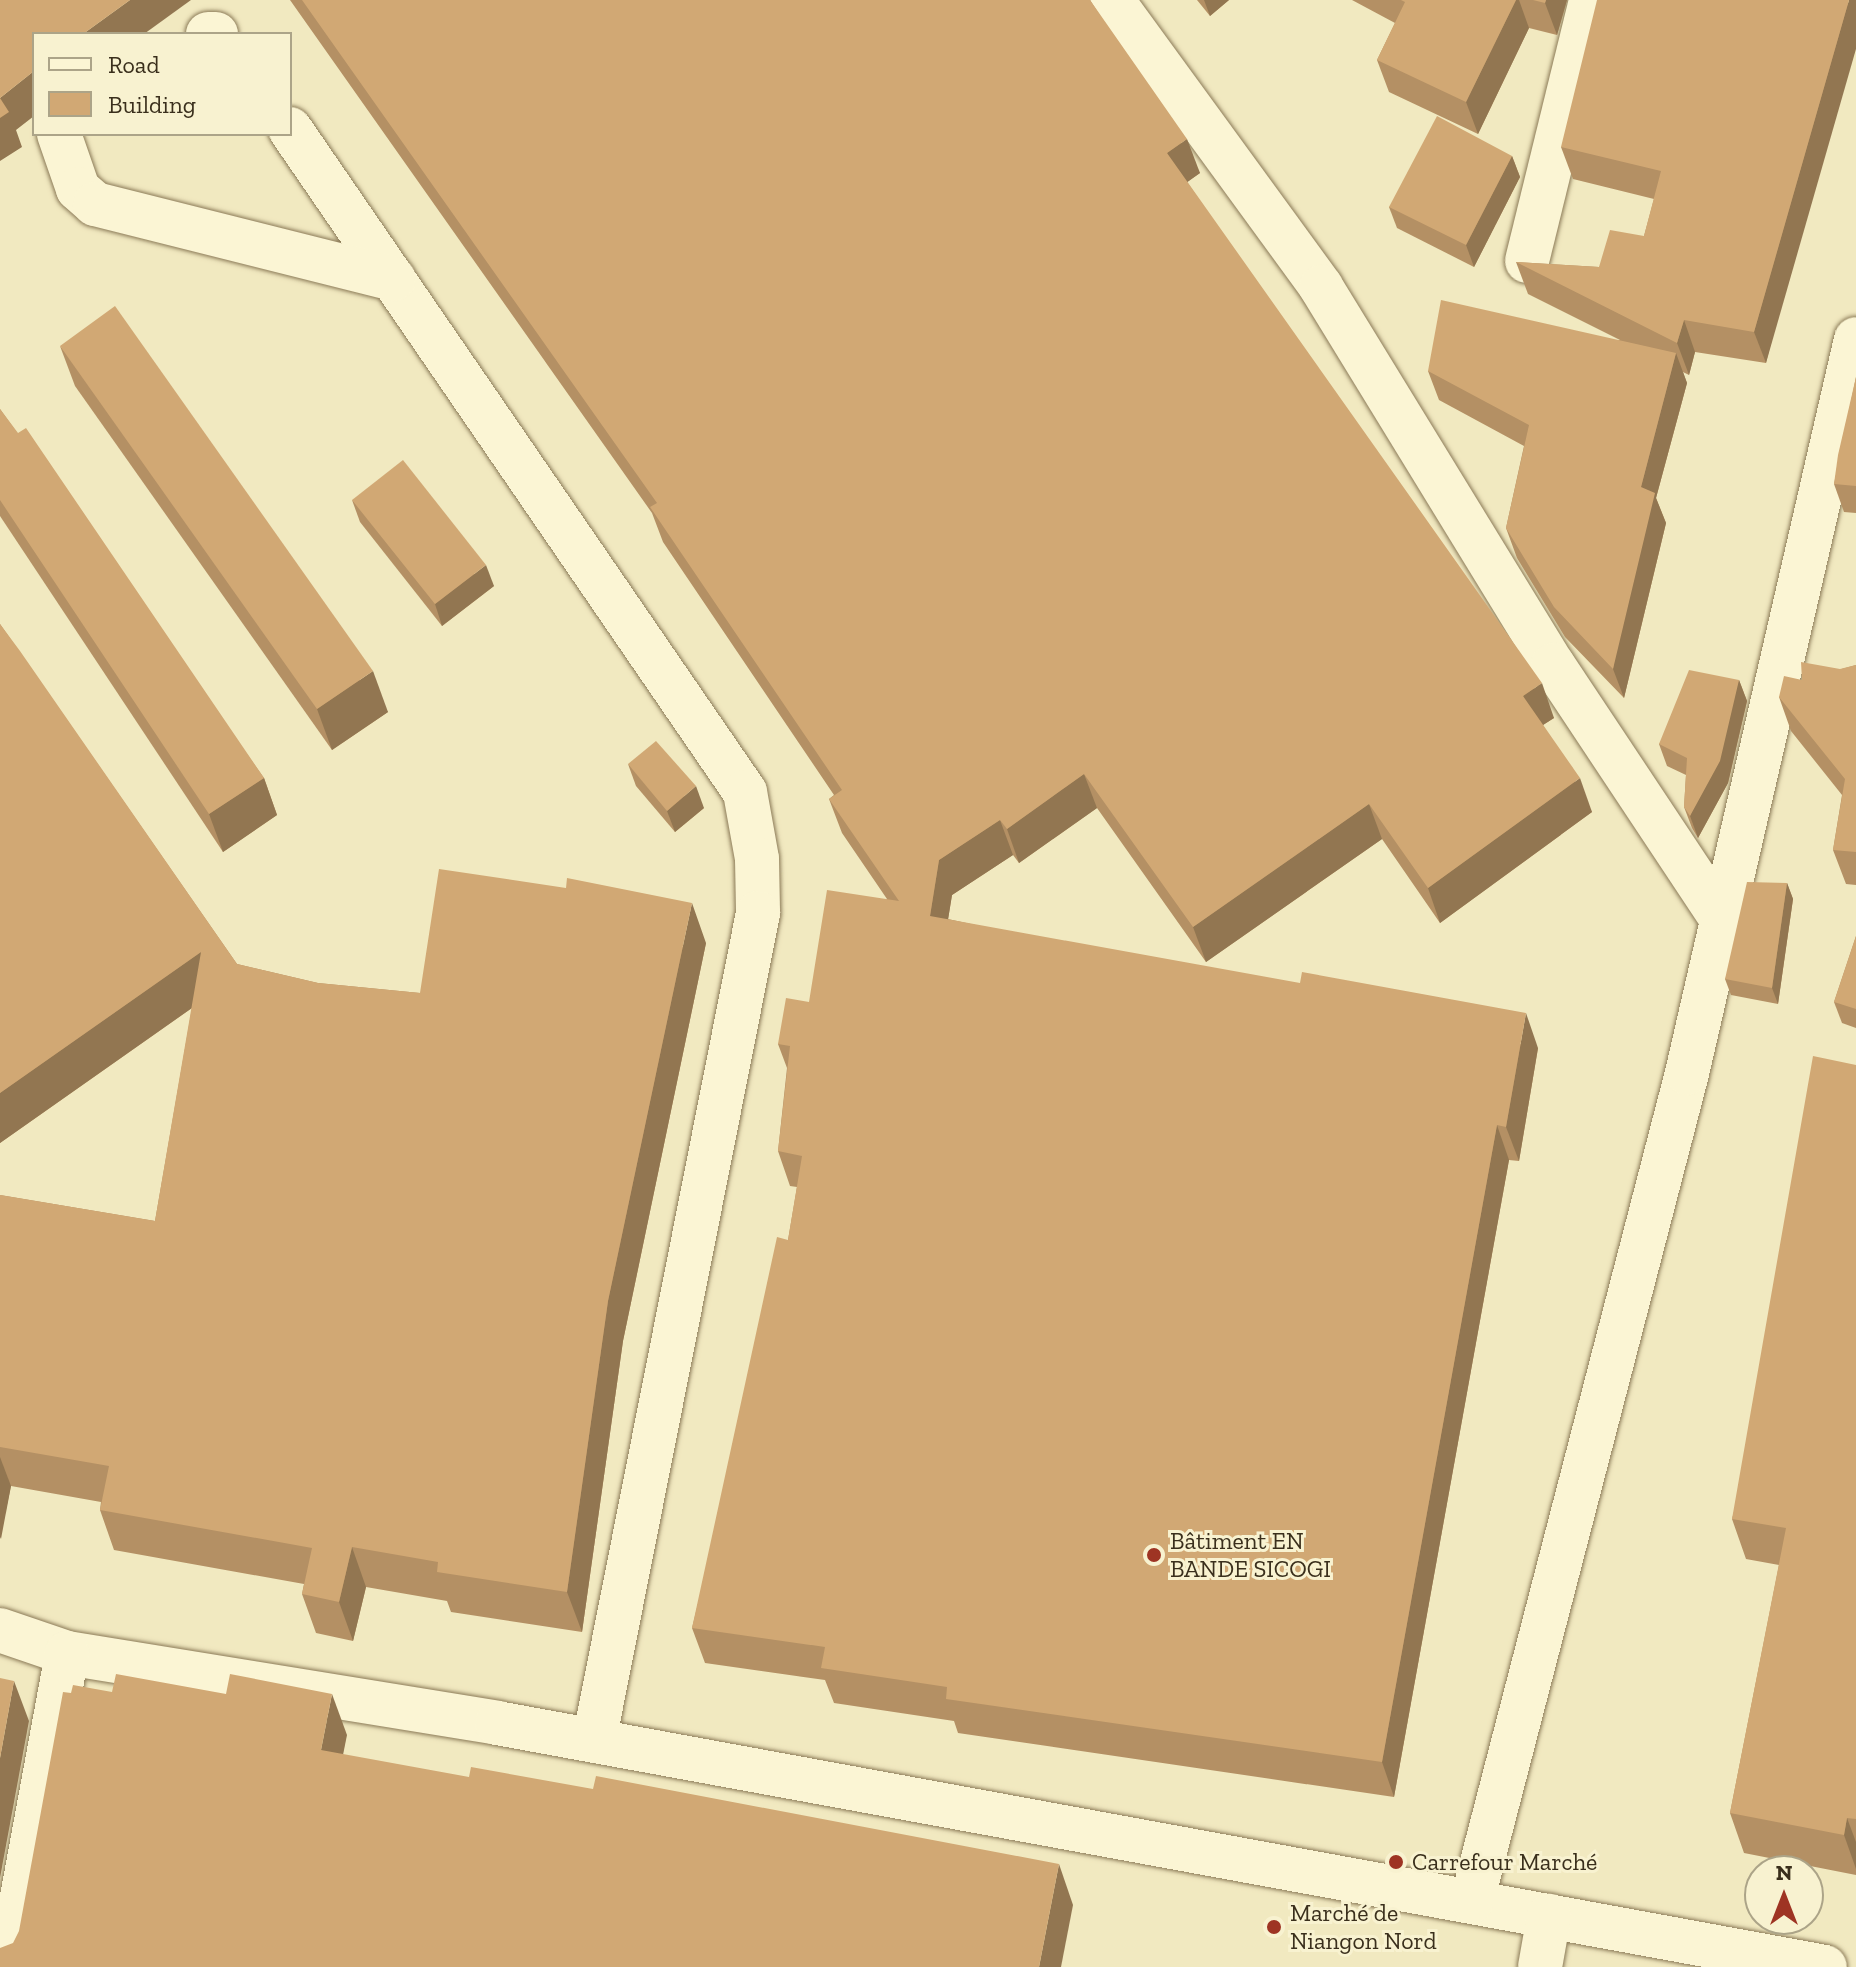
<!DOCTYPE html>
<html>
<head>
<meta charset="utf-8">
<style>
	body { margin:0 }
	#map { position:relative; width:1856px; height:1967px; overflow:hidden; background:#f1e9c0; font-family:"Zilla Slab",serif }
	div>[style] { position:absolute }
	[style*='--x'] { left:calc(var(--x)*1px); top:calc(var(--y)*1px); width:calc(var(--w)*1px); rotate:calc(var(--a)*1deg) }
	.roads { filter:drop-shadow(0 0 2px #8b7a57) drop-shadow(0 0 2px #8b7a57) }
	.minor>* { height:44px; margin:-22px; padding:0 22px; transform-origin:22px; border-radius:22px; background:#fbf5d4 }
	.wall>* { inset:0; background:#b49064 }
	.shaded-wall>* { inset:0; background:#927651 }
	.building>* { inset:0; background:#d1a874 }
	.dots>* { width:22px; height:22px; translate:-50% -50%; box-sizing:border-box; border:4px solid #f8f2d0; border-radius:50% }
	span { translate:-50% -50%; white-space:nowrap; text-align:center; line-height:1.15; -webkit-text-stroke:6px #f8f2d0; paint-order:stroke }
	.poi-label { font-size:24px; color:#3a2f1c }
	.left { translate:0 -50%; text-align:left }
	.legend { position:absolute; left:32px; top:32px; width:260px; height:104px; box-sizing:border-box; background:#f8f2d0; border:2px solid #aca488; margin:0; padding:10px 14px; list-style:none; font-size:24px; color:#3a2f1c }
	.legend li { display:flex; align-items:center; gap:16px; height:40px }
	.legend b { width:40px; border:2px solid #aca488 }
	.north { position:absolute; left:1744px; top:1855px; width:80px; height:80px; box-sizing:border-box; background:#f8f2d0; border:2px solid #aca488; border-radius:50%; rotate:0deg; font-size:22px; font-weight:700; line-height:32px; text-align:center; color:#3a2f1c }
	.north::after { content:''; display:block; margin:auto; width:28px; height:36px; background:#9e3423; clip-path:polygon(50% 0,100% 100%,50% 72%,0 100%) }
</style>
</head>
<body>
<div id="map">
	<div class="roads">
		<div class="minor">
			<i style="--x:1112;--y:0;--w:355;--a:53.9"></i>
			<i style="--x:1321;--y:287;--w:444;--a:58.5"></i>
			<i style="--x:1553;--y:665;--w:298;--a:56.4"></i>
			<i style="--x:208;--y:34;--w:8;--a:0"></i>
			<i style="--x:290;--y:129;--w:804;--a:55.54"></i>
			<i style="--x:745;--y:792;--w:68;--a:79.8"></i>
			<i style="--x:757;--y:859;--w:54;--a:88.9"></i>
			<i style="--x:758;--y:913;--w:844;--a:101.2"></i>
			<i style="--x:59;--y:134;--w:58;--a:70.9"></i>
			<i style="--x:78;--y:189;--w:23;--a:41"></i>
			<i style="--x:95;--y:204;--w:308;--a:14.1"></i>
			<i style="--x:1527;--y:261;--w:269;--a:-76.2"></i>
			<i style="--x:0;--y:1630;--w:71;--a:18.9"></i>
			<i style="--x:67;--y:1653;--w:436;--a:9.2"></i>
			<i style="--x:497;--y:1723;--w:1350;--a:10.41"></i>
			<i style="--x:1472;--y:1901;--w:855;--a:-75.44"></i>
			<i style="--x:1687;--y:1073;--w:753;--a:-77.03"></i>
			<i style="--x:9;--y:1967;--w:319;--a:-79.5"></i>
			<i style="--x:1540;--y:1967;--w:52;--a:-80"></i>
		</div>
	</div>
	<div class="wall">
		<i style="clip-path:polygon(290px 0,1090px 0,1200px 173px,1187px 182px,1554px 718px,1543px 725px,1592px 812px,1440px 923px,1382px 839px,1206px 962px,1097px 808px,1019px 863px,1013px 855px,952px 895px,948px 919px,1538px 1048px,1519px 1161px,1509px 1160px,1394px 1797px,958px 1733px,954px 1721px,834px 1703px,825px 1680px,705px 1663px,692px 1628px,788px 1240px,797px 1187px,790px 1186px,778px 1151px,787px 1068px,778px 1044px,887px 899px,842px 833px,829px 799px,834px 795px,663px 542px,652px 513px)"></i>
		<i style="clip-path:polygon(1197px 0,1229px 0,1210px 16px)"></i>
		<i style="clip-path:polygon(1352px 0,1567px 0,1557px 35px,1529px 28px,1478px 134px,1389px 92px,1377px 60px,1395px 23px)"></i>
		<i style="clip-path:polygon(1856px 0,1766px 363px,1695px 352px,1689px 375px,1683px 372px,1687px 383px,1656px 498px,1666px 523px,1624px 698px,1565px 637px,1517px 558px,1506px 528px,1524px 446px,1439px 400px,1428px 371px,1620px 340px,1528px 294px,1516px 262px,1599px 267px,1644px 236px,1654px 199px,1573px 179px,1561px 147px)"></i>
		<i style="clip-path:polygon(1512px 156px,1520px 177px,1474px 267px,1397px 228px,1389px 207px)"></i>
		<i style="clip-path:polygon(60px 346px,388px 712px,332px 750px,75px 386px)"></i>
		<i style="clip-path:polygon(1856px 377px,1856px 513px,1844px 512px,1834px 484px)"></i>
		<i style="clip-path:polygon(0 409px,264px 778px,277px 815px,223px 852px,0 516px)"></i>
		<i style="clip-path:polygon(352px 500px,494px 586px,442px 626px,360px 522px)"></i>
		<i style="clip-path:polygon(0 624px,237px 964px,318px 983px,420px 993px,706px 943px,623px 1341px,582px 1632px,451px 1612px,447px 1601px,366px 1587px,353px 1641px,316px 1633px,302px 1594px,304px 1584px,114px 1550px,100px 1510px,101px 1502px,11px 1486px,0 1538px,0 1195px,155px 1221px,192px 1008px,0 1143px)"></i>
		<i style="clip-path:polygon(1856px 665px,1856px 885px,1846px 884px,1833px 850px,1842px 795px,1791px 731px,1779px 697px,1802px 680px)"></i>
		<i style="clip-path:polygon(1739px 680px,1747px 701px,1728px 783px,1698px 838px,1692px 828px,1684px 807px,1686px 775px,1667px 766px,1659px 744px)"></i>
		<i style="clip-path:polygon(628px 764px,704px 808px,675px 832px,636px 786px)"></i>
		<i style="clip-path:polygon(1787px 883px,1793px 899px,1778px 1004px,1731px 995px,1725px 979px)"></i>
		<i style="clip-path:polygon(1856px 936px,1856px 1028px,1842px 1023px,1834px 1002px)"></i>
		<i style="clip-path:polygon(1856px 1065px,1856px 1875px,1744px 1853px,1730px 1813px,1779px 1565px,1746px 1559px,1732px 1519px)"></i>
	</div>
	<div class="shaded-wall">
		<i style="clip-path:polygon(130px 0,191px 0,144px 34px,83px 34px)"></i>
		<i style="clip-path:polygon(1204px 0,1229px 0,1210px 16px)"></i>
		<i style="clip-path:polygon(1516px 0,1519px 0,1529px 28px,1478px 134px,1466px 102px)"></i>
		<i style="clip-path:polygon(1546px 0,1567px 0,1557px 35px,1545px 3px)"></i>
		<i style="clip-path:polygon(1849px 0,1856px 0,1856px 49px,1766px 363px,1754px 332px)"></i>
		<i style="clip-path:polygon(34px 71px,34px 116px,16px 130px,22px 147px,0 161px,0 98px)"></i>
		<i style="clip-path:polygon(1187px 139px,1200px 173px,1179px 188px,1167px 153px)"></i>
		<i style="clip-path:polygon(1512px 156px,1520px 177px,1474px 267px,1466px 245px)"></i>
		<i style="clip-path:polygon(1684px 320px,1695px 352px,1689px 375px,1677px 343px)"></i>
		<i style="clip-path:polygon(1676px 353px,1687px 383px,1656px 498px,1666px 523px,1624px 698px,1613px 669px,1641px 487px)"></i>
		<i style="clip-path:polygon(486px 565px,494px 586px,442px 626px,435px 604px)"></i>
		<i style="clip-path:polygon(373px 671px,388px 712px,332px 750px,317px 709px)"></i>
		<i style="clip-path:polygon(1739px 680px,1747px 701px,1728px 783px,1698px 838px,1690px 816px)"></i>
		<i style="clip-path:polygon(1542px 683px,1554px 718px,1535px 730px,1523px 696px)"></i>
		<i style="clip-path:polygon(1084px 774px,1097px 808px,1019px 863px,1007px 829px)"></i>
		<i style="clip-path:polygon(264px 778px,277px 815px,223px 852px,209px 814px)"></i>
		<i style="clip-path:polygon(1580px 778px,1592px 812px,1440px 923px,1428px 888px)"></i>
		<i style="clip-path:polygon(696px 786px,704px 808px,675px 832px,667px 811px)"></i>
		<i style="clip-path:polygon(1369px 804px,1382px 839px,1206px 962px,1193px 927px)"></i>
		<i style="clip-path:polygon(1000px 820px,1013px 855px,952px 895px,943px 951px,930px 916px,939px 860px)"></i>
		<i style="clip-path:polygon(1787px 883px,1793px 899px,1778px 1004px,1772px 988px)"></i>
		<i style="clip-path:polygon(692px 903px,706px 943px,623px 1341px,582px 1632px,567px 1592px,608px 1301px)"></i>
		<i style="clip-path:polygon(201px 952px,216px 991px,0 1143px,0 1093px)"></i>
		<i style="clip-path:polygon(1526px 1013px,1538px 1048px,1519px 1161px,1506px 1127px)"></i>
		<i style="clip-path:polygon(1497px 1125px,1509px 1160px,1394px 1797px,1382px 1762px)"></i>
		<i style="clip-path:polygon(0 1457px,11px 1486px,1px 1539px,0 1537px)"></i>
		<i style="clip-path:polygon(352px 1547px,366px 1587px,353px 1641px,339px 1602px)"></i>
		<i style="clip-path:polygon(14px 1681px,29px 1721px,0 1878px,0 1758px)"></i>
		<i style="clip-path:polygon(332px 1694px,347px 1735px,336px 1790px,321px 1750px)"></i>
		<i style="clip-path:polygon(1847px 1818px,1856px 1842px,1856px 1869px,1844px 1835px)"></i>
		<i style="clip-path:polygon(1059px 1864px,1073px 1905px,1061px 1967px,1039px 1967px)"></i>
	</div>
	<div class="building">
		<i style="clip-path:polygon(0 0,130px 0,83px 34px,34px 34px,34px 71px,0 98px)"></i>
		<i style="clip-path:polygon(302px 0,1090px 0,1187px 139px,1167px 153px,1542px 683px,1523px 696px,1580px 778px,1428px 888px,1369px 804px,1193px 927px,1084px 774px,1007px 829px,1000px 820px,939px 860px,930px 916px,1300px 983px,1302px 972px,1526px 1013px,1506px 1127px,1497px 1125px,1382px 1762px,946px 1699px,947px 1687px,821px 1668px,825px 1647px,692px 1628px,777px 1237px,788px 1240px,802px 1156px,778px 1151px,790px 1046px,778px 1044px,786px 998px,809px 1002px,827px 890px,899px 901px,829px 799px,842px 790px,650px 507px,657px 503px)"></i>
		<i style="clip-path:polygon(1401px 0,1516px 0,1466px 102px,1377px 60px,1405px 2px)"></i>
		<i style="clip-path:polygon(1533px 0,1546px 0,1545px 3px)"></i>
		<i style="clip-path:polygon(1597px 0,1849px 0,1754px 332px,1684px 320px,1677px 343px,1516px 262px,1599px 267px,1610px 230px,1644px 236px,1661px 171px,1561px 147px)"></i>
		<i style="clip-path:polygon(0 98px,9px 112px,0 118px)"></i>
		<i style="clip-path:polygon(1437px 116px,1512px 156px,1466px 245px,1389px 207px)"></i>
		<i style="clip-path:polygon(1441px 300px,1676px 353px,1641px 487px,1655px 493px,1613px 669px,1554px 607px,1506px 528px,1529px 425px,1428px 371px)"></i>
		<i style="clip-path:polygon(115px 306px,373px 671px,317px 709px,60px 346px)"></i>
		<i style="clip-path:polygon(1856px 377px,1856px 486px,1834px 484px,1838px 455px)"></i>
		<i style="clip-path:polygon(0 409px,18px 433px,26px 428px,264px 778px,209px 814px,0 500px)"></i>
		<i style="clip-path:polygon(403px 460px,486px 565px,435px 604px,352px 500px)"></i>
		<i style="clip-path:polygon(0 624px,20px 651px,237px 964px,318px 983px,420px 993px,439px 869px,566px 888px,567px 878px,692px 903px,608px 1301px,567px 1592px,437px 1572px,438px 1562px,352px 1547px,339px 1602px,302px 1594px,312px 1548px,100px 1510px,109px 1466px,0 1447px,0 1195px,155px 1221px,201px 952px,0 1093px)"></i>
		<i style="clip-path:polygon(1801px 662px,1840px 669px,1856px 665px,1856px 852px,1833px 850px,1845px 779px,1779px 697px,1784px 676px,1802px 680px)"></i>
		<i style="clip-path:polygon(1689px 670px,1739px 680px,1720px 761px,1690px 816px,1684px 807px,1687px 758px,1659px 744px)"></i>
		<i style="clip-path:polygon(656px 741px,696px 786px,667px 811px,628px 764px)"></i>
		<i style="clip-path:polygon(1747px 882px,1787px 883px,1772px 988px,1725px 979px)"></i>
		<i style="clip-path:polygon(1856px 936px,1856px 1009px,1834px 1002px)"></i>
		<i style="clip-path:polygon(1813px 1056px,1856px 1065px,1856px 1819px,1847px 1818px,1844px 1835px,1730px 1813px,1786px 1528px,1732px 1519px)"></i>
		<i style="clip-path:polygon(116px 1674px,226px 1694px,230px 1674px,332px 1694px,321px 1750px,469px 1777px,471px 1767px,593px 1789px,596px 1776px,1059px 1864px,1039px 1967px,0 1967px,0 1948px,13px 1943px,19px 1931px,63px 1692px,71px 1693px,73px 1685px,112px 1692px)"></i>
		<i style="clip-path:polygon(0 1678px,14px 1681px,0 1758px)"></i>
	</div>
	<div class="dots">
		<i style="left:1154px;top:1555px;background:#9e3423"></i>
		<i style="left:1396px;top:1862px;background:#9e3423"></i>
		<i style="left:1274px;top:1927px;background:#9e3423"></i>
	</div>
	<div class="poi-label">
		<span class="left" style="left:1170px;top:1555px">Bâtiment EN<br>BANDE SICOGI</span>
		<span class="left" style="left:1412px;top:1862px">Carrefour Marché</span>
		<span class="left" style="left:1290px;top:1927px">Marché de<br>Niangon Nord</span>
	</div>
	<ul class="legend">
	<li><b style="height:10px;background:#fbf5d4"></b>Road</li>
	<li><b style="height:22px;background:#d1a874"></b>Building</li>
	</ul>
	<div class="north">N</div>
</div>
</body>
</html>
